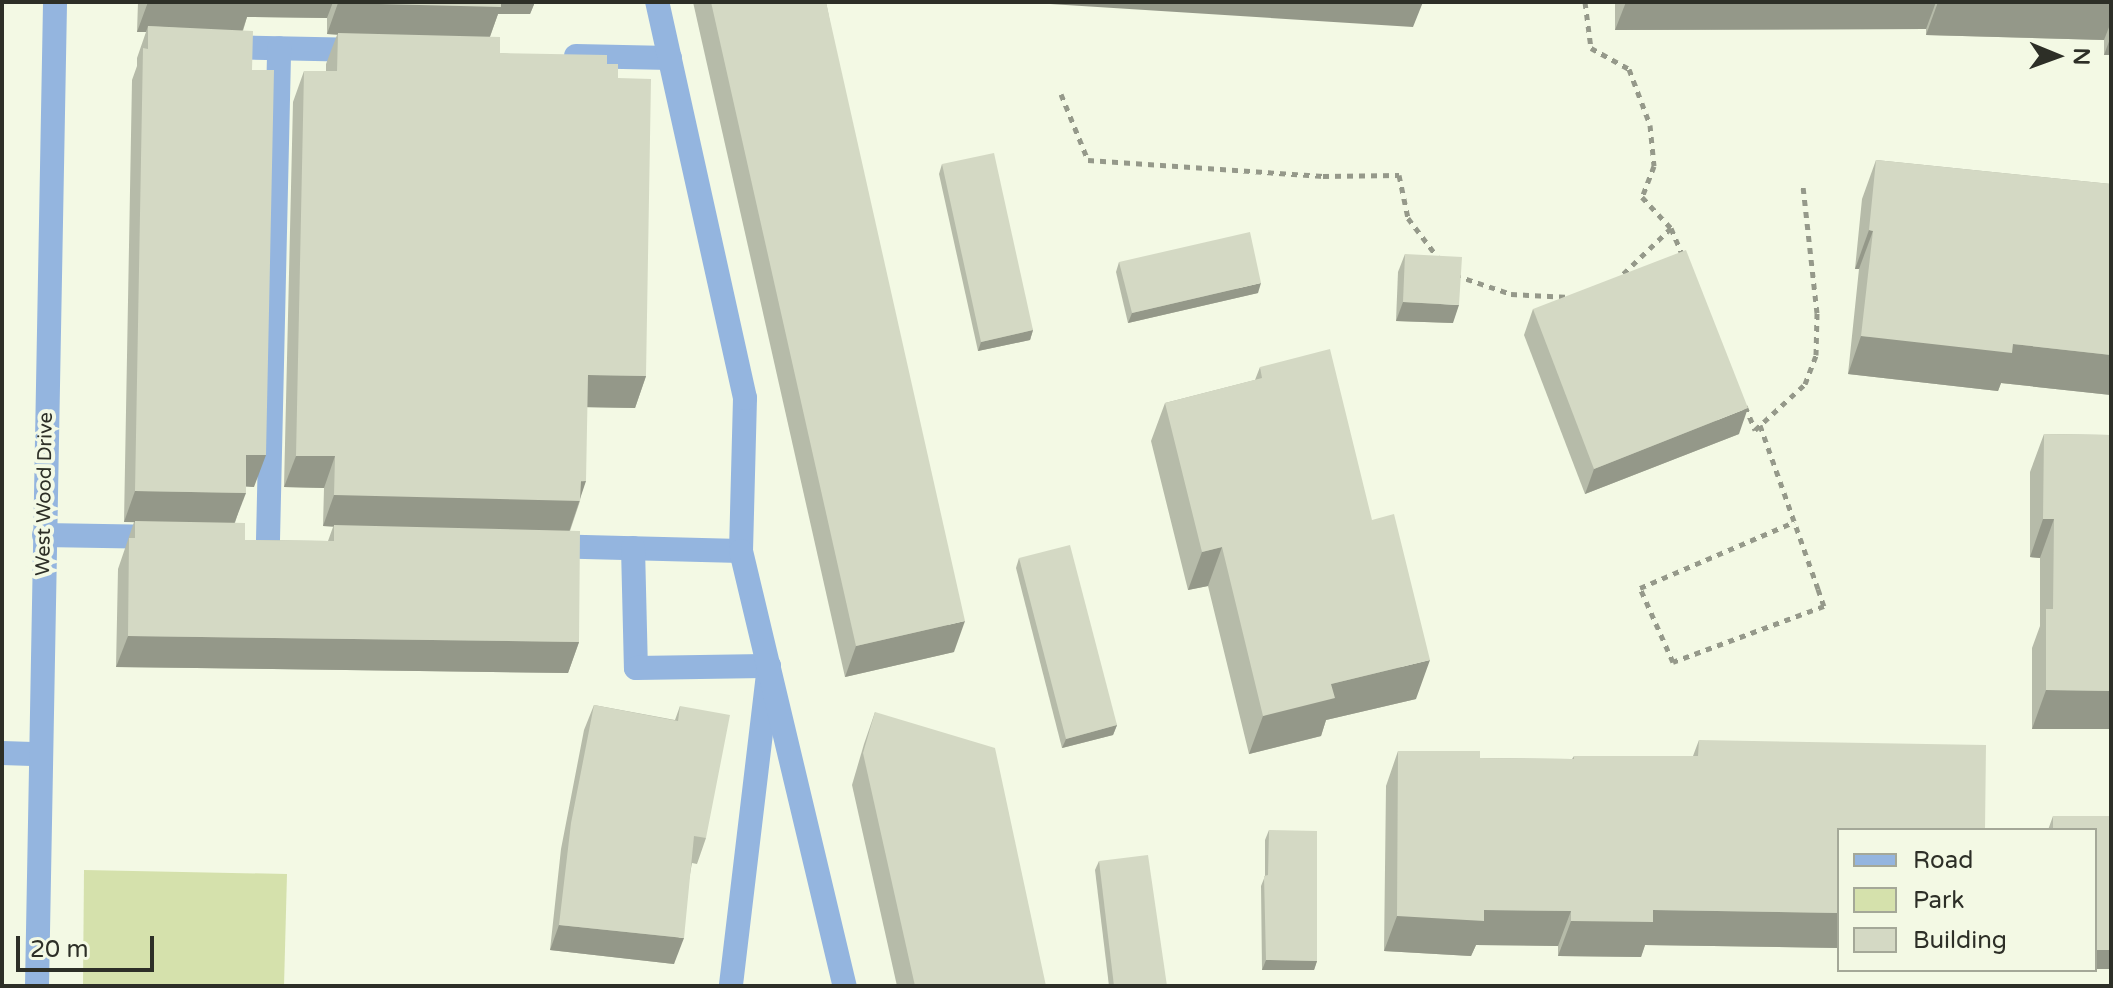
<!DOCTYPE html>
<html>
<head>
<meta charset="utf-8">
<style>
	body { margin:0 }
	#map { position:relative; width:2113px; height:988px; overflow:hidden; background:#f3f9e4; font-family:"Varela Round",sans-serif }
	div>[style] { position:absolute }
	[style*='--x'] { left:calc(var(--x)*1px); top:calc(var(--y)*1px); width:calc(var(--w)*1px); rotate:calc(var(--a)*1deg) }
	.green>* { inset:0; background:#d5e1ac }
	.path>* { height:5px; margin-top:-2.5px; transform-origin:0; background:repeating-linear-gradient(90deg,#95998a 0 6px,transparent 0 12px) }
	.minor>* { height:24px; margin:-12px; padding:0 12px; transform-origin:12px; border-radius:12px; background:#94b5df }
	.wall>* { inset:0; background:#b6bba9 }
	.shaded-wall>* { inset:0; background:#949889 }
	.building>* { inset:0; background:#d4d9c4 }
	span { translate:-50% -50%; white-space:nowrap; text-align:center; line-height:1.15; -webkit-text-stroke:8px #f3f9e4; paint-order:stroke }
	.street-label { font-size:20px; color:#2d2f27 }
	.frame { position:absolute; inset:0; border:4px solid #2d2f27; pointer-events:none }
	.legend { position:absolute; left:1837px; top:828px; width:260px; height:144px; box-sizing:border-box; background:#f3f9e4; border:2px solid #a4a898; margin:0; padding:10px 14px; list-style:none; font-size:24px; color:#2d2f27 }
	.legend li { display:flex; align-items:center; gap:16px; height:40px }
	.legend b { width:40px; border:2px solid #a4a898 }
	.north { position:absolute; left:2017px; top:16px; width:80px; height:80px; -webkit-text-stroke:6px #f3f9e4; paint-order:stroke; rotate:91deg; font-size:22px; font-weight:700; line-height:32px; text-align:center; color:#2d2f27 }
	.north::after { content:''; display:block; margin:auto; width:28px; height:36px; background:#2d2f27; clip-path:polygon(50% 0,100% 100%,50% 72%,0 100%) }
	.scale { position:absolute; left:16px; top:936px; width:138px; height:36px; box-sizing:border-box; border:4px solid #2d2f27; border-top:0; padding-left:10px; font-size:24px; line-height:28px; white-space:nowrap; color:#2d2f27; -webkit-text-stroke:6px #f3f9e4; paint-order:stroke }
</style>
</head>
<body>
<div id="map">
	<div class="green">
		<i style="clip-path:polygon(84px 870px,287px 874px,284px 986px,83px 986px)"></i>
	</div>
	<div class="path">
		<i style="--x:1585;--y:2;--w:46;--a:82.6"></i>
		<i style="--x:1591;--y:48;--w:43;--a:28.9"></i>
		<i style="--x:1629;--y:69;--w:60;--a:69.4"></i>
		<i style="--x:1650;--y:125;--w:41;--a:84.4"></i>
		<i style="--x:1654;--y:166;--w:33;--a:111"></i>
		<i style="--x:1642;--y:197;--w:42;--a:46.9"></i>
		<i style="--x:1671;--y:228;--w:69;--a:136.2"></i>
		<i style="--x:1061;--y:94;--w:71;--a:67.8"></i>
		<i style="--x:1088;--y:160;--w:236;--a:3.9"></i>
		<i style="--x:1323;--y:176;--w:76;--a:-0.8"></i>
		<i style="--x:1399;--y:175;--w:44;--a:78.2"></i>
		<i style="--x:1408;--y:218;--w:51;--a:52.9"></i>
		<i style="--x:1671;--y:228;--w:30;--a:67"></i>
		<i style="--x:1455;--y:275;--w:59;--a:18.7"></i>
		<i style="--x:1511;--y:294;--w:59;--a:2.9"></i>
		<i style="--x:1745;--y:406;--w:26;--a:67"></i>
		<i style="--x:1755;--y:430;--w:68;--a:-42.6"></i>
		<i style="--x:1805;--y:384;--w:31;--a:-69"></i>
		<i style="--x:1816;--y:355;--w:42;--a:-88.6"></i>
		<i style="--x:1817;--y:313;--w:127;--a:-96.3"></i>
		<i style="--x:1760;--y:425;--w:174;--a:70.5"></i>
		<i style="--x:1818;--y:589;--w:18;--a:71"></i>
		<i style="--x:1824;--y:606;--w:161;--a:159.7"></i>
		<i style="--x:1673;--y:662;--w:81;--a:-114"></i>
		<i style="--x:1640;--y:588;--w:168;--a:-23.2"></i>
	</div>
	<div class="minor">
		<i style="--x:220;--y:47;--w:143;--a:1.2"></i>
		<i style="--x:576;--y:56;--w:94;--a:1.2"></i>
		<i style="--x:44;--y:535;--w:118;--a:1"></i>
		<i style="--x:268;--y:540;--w:492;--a:-88.7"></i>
		<i style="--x:546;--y:546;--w:195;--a:1.5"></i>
		<i style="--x:741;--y:551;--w:153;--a:-88.5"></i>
		<i style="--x:745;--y:398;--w:406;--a:-102.5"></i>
		<i style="--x:633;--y:548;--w:120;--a:88.6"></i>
		<i style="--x:636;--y:668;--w:133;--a:-0.9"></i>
		<i style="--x:769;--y:666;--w:322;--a:96.8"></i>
		<i style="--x:741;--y:551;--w:447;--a:76.6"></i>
		<i style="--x:2;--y:753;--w:38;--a:2"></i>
		<i style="--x:37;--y:986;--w:984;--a:-88.95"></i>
	</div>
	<div class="wall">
		<i style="clip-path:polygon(evenodd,138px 2px,535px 2px,530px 14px,498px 14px,490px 37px,500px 53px,607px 64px,618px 78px,646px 376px,635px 408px,587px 407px,580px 501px,570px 531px,579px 642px,568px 673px,116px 667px,118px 569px,134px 522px,124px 522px,132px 80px,137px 66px,137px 58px,146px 32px,137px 32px,138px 2px,247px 17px,327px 18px,327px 34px,337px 35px,326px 64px,326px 71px,304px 71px,293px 102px,284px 487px,324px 488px,323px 526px,333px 527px,328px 541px,245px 540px,235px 523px,246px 486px,254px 487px,252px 70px,243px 31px,247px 17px)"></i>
		<i style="clip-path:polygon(693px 2px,826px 2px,954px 652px,845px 677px)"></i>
		<i style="clip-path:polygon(1615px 2px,2111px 2px,2111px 55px,2104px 55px,2104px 40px,1926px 35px,1926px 29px,1615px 30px)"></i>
		<i style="clip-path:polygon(1876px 160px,2111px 184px,2111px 395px,2001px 383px,1998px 391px,1848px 374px,1859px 269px,1855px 269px,1862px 199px)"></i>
		<i style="clip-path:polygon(942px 164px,1033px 330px,1030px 340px,978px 351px,939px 174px)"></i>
		<i style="clip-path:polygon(1405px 254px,1453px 323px,1396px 321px,1398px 272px)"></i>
		<i style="clip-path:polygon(1119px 262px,1258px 293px,1128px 323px,1116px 272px)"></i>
		<i style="clip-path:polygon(1533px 309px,1739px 434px,1585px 494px,1524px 335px)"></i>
		<i style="clip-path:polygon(1260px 367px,1416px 699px,1326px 720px,1321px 736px,1249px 754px,1208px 586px,1188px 590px,1151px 441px,1165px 403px,1255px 380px)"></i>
		<i style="clip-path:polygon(2044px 434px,2111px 435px,2111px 729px,2032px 729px,2032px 648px,2040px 626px,2040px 558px,2030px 557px,2030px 472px)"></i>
		<i style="clip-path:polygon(1019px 558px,1117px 725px,1113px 735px,1062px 748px,1016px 568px)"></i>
		<i style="clip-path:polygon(594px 705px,675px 720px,680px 706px,706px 838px,697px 864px,692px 863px,674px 964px,550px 950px,561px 849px,584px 730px)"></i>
		<i style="clip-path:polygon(875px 712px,1046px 986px,897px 986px,852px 785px,864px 744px)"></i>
		<i style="clip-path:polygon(1699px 740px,1839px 830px,1839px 948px,1645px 945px,1641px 957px,1558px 956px,1558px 946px,1476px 945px,1471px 956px,1384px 951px,1386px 786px,1398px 751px,1480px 758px,1572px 759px,1574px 756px,1693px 756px)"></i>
		<i style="clip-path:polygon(2053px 816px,2111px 816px,2111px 969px,2095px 969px,2095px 830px,2048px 830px)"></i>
		<i style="clip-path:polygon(1269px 830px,1317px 961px,1314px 970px,1262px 970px,1261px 886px,1265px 876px,1265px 840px)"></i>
		<i style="clip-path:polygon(1099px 861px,1167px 986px,1109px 986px,1095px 870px)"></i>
	</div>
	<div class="shaded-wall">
		<i style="clip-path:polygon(148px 2px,333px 2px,327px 18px,247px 17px,242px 32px,148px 26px,146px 32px,137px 32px)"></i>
		<i style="clip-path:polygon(535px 2px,530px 14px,498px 14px,489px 39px,327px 34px,338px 3px)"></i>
		<i style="clip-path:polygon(1051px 2px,1423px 2px,1413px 27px,1050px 4px)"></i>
		<i style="clip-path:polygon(1626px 2px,1936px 2px,1926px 29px,1615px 30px)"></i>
		<i style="clip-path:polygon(1938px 2px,2111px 2px,2111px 22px,2104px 40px,1926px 35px)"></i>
		<i style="clip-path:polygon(2111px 36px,2111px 55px,2104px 55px)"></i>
		<i style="clip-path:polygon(1869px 230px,1873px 231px,1859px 269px,1855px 269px)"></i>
		<i style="clip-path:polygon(1261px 283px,1258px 293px,1128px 323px,1132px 313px)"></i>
		<i style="clip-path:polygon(1403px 302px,1459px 305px,1453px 323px,1396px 321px)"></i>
		<i style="clip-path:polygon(1033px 330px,1030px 340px,978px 351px,981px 342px)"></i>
		<i style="clip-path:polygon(1861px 336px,2013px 344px,2111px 355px,2111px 395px,2001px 383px,1998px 391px,1848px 374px)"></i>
		<i style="clip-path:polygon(588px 375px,646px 376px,635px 408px,576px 407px)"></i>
		<i style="clip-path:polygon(1748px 408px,1739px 434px,1585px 494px,1594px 469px)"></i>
		<i style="clip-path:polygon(246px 455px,266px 455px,254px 487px,235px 486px)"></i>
		<i style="clip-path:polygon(296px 456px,335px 456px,324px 488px,284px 487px)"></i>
		<i style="clip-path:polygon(586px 481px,569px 532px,323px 526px,334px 495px)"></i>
		<i style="clip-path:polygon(135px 491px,246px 493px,234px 524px,124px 522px)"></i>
		<i style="clip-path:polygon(2043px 519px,2054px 519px,2040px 558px,2030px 557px)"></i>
		<i style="clip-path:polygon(1222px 547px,1208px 586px,1188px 590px,1202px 552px)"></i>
		<i style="clip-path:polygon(965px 621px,954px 652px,845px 677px,856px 646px)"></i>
		<i style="clip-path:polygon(128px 636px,579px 642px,568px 673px,116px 667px)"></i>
		<i style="clip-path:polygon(1430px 660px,1416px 699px,1326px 720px,1321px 736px,1249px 754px,1263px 716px,1331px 684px)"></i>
		<i style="clip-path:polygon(2046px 690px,2111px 691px,2111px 729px,2032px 729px)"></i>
		<i style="clip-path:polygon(1117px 725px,1113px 735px,1062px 748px,1066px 739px)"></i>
		<i style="clip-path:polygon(1484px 910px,1571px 911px,1558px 946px,1476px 945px,1471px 956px,1384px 951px,1397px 916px)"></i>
		<i style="clip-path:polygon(1653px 910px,1839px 913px,1839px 948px,1645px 945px,1641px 957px,1558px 956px,1571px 921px)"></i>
		<i style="clip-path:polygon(559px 925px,684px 938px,674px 964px,550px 950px)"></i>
		<i style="clip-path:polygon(2095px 950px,2111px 950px,2111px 969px,2095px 969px)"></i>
		<i style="clip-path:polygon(1266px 960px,1317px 961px,1314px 970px,1262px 970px)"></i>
	</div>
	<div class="building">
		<i style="clip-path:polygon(338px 2px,501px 2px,501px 7px,338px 3px)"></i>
		<i style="clip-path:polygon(711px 2px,826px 2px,965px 621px,856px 646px)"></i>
		<i style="clip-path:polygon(148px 26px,253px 31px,252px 70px,274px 70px,266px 455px,246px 455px,246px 493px,135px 491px,143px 48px,148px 49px)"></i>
		<i style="clip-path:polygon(338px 33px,500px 37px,500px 53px,607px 55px,607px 64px,618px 64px,618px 78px,651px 79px,646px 376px,588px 375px,586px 481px,581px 481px,580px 501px,334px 495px,335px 456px,296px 456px,304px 71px,337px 71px)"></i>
		<i style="clip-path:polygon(994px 153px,1033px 330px,981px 342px,942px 164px)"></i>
		<i style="clip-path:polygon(1876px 160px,2111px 184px,2111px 355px,2013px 344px,2012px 353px,1861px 336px,1873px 231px,1869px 230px)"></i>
		<i style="clip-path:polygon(1250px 232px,1261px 283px,1132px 313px,1119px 262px)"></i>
		<i style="clip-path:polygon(1686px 250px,1748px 408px,1594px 469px,1533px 309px)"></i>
		<i style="clip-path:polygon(1405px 254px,1462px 257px,1459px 305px,1403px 302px)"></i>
		<i style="clip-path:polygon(1330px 349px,1372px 520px,1394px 514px,1430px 660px,1331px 684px,1335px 698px,1263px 716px,1222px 547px,1202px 552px,1165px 403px,1262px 378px,1260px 367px)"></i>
		<i style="clip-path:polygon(2044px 434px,2111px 435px,2111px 691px,2046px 690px,2046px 609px,2053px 609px,2054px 519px,2043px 519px)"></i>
		<i style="clip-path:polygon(135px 521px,245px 523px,245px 540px,334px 541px,334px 525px,580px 531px,579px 642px,128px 636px,129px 538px,135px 538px)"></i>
		<i style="clip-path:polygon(1070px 545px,1117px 725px,1066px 739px,1019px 558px)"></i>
		<i style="clip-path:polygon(594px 705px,678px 721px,680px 706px,730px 715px,706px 838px,694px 836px,684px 938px,559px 925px,571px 823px)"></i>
		<i style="clip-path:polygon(875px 712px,995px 748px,1046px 986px,915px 986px,863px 753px)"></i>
		<i style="clip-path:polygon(1699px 740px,1986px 745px,1985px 830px,1839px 830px,1839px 913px,1653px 910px,1653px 922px,1571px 921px,1571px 911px,1484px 910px,1484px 921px,1397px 916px,1398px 751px,1480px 751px,1480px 758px,1574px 759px,1574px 756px,1698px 756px)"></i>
		<i style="clip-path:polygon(2053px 816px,2111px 816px,2111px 950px,2095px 950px,2095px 830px,2053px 830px)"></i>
		<i style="clip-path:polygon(1269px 830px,1317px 831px,1317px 961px,1266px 960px,1264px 876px,1268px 875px)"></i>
		<i style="clip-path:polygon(1148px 855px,1167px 986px,1114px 986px,1099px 861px)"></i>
	</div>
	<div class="street-label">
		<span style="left:45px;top:494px;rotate:-89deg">West Wood Drive</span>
	</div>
	<div class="frame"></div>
	<ul class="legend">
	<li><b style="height:10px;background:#94b5df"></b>Road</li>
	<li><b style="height:22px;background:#d5e1ac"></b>Park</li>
	<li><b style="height:22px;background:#d4d9c4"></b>Building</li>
	</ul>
	<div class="north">N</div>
	<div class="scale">20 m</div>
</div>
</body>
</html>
